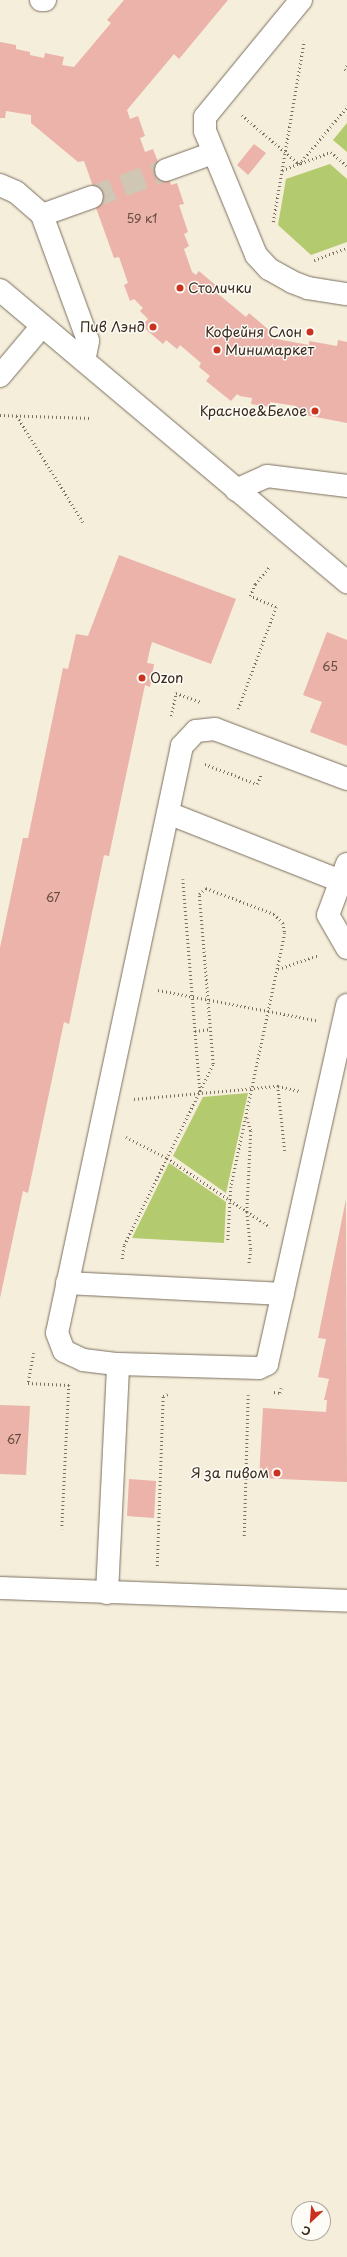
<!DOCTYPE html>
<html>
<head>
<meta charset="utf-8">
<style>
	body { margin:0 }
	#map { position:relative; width:347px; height:2257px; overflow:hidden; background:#f4eeda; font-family:"Playpen Sans",sans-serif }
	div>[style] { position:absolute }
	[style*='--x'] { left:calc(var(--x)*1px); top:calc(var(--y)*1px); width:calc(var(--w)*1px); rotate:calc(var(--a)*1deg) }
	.green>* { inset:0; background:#b4ca6e }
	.building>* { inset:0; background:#ebb3aa }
	.minor-tunnel>* { height:22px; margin-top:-11px; transform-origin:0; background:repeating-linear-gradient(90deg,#cfc7b4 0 22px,transparent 0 33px) }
	.path>* { height:2.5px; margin-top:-1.25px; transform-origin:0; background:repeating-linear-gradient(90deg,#7c6f60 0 1px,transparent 0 4px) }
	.roads { filter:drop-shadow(0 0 1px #7c6f60) drop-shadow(0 0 1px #7c6f60) }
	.minor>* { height:22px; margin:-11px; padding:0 11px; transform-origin:11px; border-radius:11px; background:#fff }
	.dots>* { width:11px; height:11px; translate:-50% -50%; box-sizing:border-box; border:2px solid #fdfcf7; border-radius:50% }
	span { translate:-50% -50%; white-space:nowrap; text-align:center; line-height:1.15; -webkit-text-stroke:3px #fdfcf7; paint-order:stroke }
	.number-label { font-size:12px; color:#674c41 }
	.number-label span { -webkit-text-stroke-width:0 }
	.poi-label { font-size:14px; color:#3b2a1e }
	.left { translate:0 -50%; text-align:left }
	.right { translate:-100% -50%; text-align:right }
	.north { position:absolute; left:291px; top:2201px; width:40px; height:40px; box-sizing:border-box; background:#fdfcf7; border:1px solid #afa8a0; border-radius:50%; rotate:206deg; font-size:11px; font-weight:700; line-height:16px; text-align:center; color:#3b2a1e }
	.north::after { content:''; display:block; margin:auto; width:14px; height:18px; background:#c8321e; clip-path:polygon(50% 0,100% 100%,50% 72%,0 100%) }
</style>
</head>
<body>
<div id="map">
	<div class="green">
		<i style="clip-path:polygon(347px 123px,347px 152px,333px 140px)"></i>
		<i style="clip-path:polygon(330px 164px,347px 179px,347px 242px,311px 255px,278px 225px,286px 179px)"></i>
		<i style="clip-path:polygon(248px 1093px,226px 1193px,173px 1156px,203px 1097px)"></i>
		<i style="clip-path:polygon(169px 1163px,226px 1202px,224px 1243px,132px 1238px)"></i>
	</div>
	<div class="building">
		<i style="clip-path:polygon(124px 0,228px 0,179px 59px,174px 54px,127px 110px,130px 119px,138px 116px,145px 136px,140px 138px,145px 152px,153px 149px,158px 162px,163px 160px,171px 185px,177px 183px,184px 204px,179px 205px,188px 232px,184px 234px,189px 246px,184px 249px,192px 272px,196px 275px,199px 271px,220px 289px,217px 293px,246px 317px,249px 313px,270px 331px,267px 335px,271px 338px,309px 345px,309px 341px,337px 346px,338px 340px,347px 342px,347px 423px,295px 413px,296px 406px,270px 402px,270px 407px,251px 404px,252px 398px,240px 396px,237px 394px,231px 401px,206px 381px,210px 376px,199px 367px,201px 363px,180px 345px,177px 349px,166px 340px,163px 344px,142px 326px,148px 319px,140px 311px,143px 308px,134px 299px,130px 301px,124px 285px,128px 283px,119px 257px,114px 258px,90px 191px,94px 189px,84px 161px,78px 162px,31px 123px,31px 115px,6px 111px,5px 118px,0 118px,0 42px,16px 45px,16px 49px,30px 52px,30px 55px,44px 58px,45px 53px,64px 57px,62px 65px,74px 67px,111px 23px,107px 20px)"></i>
		<i style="clip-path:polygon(254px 144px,266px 153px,248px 175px,237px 165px)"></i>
		<i style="clip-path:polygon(119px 555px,236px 599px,211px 664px,152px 642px,150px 649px,147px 663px,154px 664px,150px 687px,145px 685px,109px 856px,104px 855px,69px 1024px,64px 1022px,28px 1193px,23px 1191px,0 1298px,0 948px,23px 838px,28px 838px,63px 668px,68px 669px,76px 634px,88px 636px)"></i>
		<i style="clip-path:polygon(327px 632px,347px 640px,347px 746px,310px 732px,322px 702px,303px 695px)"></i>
		<i style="clip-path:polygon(346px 1199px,347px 1482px,259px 1478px,263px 1408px,326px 1412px,327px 1400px,324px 1400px,329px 1379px,318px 1377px,326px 1339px,318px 1338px)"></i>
		<i style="clip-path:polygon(0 1405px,30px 1406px,26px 1475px,0 1474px)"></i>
		<i style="clip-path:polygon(129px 1479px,156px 1481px,154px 1518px,127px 1516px)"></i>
	</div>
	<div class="minor-tunnel">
		<i style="--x:92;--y:197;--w:79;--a:-20"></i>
	</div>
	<div class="path">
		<i style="--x:347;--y:66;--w:4;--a:124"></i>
		<i style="--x:345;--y:69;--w:3;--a:45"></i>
		<i style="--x:242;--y:115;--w:75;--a:40.7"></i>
		<i style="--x:299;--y:164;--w:75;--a:-49.9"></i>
		<i style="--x:282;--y:170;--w:52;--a:-20.2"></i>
		<i style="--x:331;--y:152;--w:21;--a:41"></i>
		<i style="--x:273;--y:222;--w:184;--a:-80.3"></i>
		<i style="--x:314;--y:260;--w:35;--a:-20"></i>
		<i style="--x:0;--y:415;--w:91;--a:1.9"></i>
		<i style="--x:17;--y:416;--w:125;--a:58.1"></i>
		<i style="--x:238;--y:709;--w:109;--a:-69.6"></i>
		<i style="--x:276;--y:607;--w:28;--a:-157"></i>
		<i style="--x:250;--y:596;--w:13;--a:-67"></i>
		<i style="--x:255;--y:584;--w:23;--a:-50"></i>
		<i style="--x:171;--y:716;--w:24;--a:-78"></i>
		<i style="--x:176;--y:693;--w:27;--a:20"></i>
		<i style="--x:205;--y:764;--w:56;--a:21"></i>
		<i style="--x:257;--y:784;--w:10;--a:-66"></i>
		<i style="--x:183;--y:879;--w:214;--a:85.4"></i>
		<i style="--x:278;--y:969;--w:43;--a:-18.9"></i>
		<i style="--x:158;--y:990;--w:161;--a:10.8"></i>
		<i style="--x:195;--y:1031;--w:16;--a:-7"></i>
		<i style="--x:278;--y:1086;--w:65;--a:83.9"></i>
		<i style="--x:134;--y:1099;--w:145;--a:-5.2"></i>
		<i style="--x:278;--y:1086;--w:23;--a:13"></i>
		<i style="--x:247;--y:1118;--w:14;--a:73"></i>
		<i style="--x:251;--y:1131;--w:81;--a:92.8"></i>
		<i style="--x:247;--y:1212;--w:38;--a:84"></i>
		<i style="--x:251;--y:1250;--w:14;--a:98"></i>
		<i style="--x:126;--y:1137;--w:46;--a:27.1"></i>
		<i style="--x:167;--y:1158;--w:124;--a:33.8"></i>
		<i style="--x:122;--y:1259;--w:14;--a:-82"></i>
		<i style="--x:124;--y:1245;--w:202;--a:-63.8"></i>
		<i style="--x:213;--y:1064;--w:171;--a:-94.7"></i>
		<i style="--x:199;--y:894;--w:9;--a:-41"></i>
		<i style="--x:206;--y:888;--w:73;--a:20.9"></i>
		<i style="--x:274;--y:914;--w:13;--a:45"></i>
		<i style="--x:283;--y:923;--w:10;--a:79"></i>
		<i style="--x:285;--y:933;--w:260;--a:102"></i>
		<i style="--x:231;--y:1187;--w:54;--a:93.2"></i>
		<i style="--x:34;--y:1353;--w:31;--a:101"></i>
		<i style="--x:28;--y:1383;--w:41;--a:2.8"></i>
		<i style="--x:69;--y:1385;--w:144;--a:92.8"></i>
		<i style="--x:274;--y:1392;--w:6;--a:9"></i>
		<i style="--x:280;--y:1393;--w:5;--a:-79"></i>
		<i style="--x:244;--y:1536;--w:141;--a:-88.4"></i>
		<i style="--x:157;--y:1566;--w:170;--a:-88"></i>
		<i style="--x:163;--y:1396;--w:5;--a:-22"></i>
	</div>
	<div class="roads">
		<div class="minor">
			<i style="--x:41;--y:0;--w:4;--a:0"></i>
			<i style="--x:301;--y:0;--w:151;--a:129.4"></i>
			<i style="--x:205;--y:117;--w:14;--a:90"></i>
			<i style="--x:205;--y:131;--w:134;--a:67.6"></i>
			<i style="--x:256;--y:255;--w:19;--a:47"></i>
			<i style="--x:269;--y:269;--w:26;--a:29"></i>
			<i style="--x:292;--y:282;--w:17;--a:21"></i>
			<i style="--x:308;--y:288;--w:39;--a:9"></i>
			<i style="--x:166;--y:170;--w:50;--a:-19.9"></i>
			<i style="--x:0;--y:185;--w:17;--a:24"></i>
			<i style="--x:16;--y:192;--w:35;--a:41"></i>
			<i style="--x:42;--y:215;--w:134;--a:69.9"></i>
			<i style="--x:88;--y:341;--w:20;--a:101"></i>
			<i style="--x:42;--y:215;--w:53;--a:-19.8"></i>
			<i style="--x:0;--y:290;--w:454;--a:40.1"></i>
			<i style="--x:0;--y:376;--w:65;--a:-50"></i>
			<i style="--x:236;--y:490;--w:34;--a:-24"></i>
			<i style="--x:267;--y:476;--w:81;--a:7.1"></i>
			<i style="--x:347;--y:779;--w:141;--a:-159.3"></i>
			<i style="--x:215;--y:729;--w:19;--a:174"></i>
			<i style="--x:196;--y:731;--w:21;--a:133"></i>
			<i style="--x:182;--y:746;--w:600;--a:102.02"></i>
			<i style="--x:57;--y:1333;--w:19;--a:69"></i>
			<i style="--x:64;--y:1351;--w:21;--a:25"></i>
			<i style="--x:83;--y:1360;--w:35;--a:7"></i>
			<i style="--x:118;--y:1364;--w:141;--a:1.6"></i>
			<i style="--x:259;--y:1368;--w:9;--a:-27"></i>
			<i style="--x:267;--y:1364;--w:368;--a:-77.4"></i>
			<i style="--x:168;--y:813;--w:186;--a:21.5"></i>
			<i style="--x:347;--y:864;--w:54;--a:110.4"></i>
			<i style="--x:328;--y:915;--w:38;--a:60"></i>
			<i style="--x:67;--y:1283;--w:216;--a:2.9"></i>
			<i style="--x:0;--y:1588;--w:347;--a:2.1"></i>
			<i style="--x:107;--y:1593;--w:229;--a:-87.2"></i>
		</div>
	</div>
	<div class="dots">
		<i style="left:180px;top:288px;background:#c8321e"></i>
		<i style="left:153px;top:327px;background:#c8321e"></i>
		<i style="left:310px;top:332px;background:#c8321e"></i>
		<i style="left:217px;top:350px;background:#c8321e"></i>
		<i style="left:315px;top:411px;background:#c8321e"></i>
		<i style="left:142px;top:678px;background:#c8321e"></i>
		<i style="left:277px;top:1473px;background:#c8321e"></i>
	</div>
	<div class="number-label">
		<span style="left:142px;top:219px">59 к1</span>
		<span style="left:330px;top:667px">65</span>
		<span style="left:53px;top:898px">67</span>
		<span style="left:14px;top:1440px">67</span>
	</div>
	<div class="poi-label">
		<span class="left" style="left:188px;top:288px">Столички</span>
		<span class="right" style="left:145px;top:327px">Пив Лэнд</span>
		<span class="right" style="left:302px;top:332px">Кофейня Слон</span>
		<span class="left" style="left:225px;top:350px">Минимаркет</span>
		<span class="right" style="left:307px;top:411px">Красное&amp;Белое</span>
		<span class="left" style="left:150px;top:678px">Ozon</span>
		<span class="right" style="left:269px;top:1473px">Я за пивом</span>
	</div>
	<div class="north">С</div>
</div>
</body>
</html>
